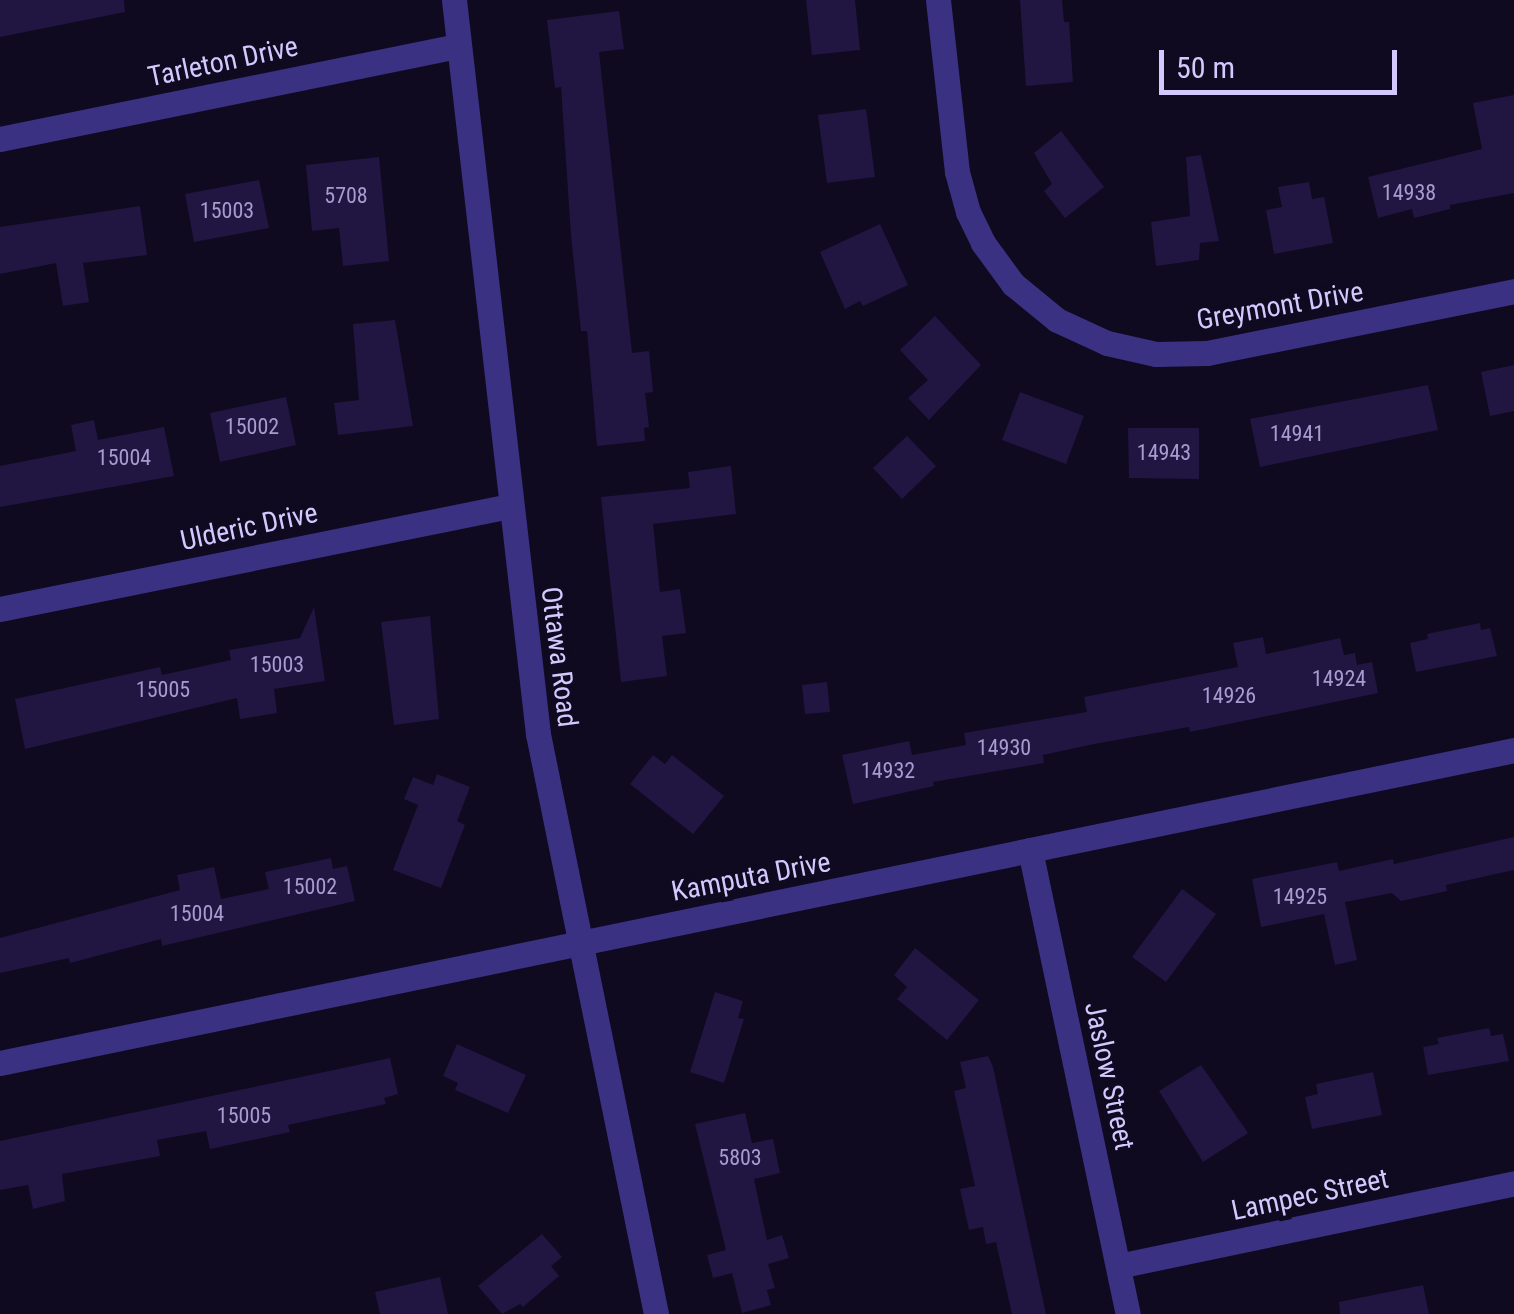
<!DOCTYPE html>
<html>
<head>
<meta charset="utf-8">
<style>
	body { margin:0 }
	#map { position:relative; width:1514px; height:1314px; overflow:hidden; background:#0f0a1f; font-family:"Roboto Condensed",sans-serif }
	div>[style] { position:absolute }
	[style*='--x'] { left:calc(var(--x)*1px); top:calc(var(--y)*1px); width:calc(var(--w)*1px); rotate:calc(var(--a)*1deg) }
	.building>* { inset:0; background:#211542 }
	.minor>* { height:25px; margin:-12.5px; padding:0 12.5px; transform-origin:12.5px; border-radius:12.5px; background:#3a3182 }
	span { translate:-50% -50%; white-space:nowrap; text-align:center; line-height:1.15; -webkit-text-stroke:10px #0f0a1f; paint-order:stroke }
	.number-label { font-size:22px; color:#a69cd0 }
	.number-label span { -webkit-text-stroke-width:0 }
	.street-label { font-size:28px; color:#d3c9ff }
	.scale { position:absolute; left:1159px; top:50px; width:238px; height:45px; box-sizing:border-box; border:5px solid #d3c9ff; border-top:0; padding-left:12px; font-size:30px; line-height:35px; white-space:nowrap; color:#d3c9ff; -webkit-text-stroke:8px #0f0a1f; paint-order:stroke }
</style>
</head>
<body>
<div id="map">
	<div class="building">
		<i style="clip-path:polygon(0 0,124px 0,125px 12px,0 37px)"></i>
		<i style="clip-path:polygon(806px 0,855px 0,860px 50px,812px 55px)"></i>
		<i style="clip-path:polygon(1020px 0,1062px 0,1064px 22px,1069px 22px,1073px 82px,1026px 86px)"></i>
		<i style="clip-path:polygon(619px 11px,624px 49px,599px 52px,632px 353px,649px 351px,653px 392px,645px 393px,649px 427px,644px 428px,645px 441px,597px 446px,587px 331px,581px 331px,571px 235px,561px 87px,555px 88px,547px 20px)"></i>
		<i style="clip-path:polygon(1514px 95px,1514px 193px,1450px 205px,1450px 209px,1414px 218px,1412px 209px,1378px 218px,1368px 177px,1482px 149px,1473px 103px)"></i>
		<i style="clip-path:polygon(866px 109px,875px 177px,827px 183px,818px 115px)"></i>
		<i style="clip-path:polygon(1061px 131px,1104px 187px,1065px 218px,1044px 191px,1052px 184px,1034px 153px)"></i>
		<i style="clip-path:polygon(1201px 155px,1219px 241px,1200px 243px,1199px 260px,1156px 266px,1151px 222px,1190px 216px,1186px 157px)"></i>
		<i style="clip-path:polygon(379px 157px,389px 261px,343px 266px,339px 228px,312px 231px,306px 165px)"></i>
		<i style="clip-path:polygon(259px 180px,269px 228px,194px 242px,185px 194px)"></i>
		<i style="clip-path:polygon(1309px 182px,1312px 199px,1324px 197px,1333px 243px,1274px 254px,1266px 210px,1282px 207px,1278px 187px)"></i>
		<i style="clip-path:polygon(140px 206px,147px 255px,83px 263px,89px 302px,63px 306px,56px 263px,0 274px,0 227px)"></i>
		<i style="clip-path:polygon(880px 224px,908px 285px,863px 306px,860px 301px,845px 309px,820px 252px)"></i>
		<i style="clip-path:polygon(935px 316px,981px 365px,929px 420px,908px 398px,928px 380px,900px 350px)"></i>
		<i style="clip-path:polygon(395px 320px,413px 426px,338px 435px,334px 403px,359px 400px,353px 324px)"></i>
		<i style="clip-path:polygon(1514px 365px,1514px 411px,1490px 416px,1481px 372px)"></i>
		<i style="clip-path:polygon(1428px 385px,1438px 430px,1260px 467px,1250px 419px)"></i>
		<i style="clip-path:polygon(1020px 392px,1084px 416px,1066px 464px,1002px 440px)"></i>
		<i style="clip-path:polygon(286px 397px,296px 445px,220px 462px,210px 413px)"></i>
		<i style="clip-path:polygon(94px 420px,98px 440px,164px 427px,174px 476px,0 507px,0 466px,76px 451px,71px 425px)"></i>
		<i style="clip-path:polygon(1128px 428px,1199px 428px,1199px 479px,1129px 478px)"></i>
		<i style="clip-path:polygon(907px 436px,936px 466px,902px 499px,873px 468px)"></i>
		<i style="clip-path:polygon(731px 466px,736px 514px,653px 524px,660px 592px,680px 589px,686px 633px,662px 636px,667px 676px,621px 682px,601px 497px,690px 488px,688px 472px)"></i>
		<i style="clip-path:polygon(314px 607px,325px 681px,274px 689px,277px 713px,240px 719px,237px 698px,25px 749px,15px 699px,160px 667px,162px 675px,231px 660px,229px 650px,300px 638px)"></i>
		<i style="clip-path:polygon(430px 616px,439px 719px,394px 725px,381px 622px)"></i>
		<i style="clip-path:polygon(1480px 623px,1481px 630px,1490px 628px,1497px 656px,1416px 672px,1410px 643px,1428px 639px,1427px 634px)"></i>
		<i style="clip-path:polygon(1263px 637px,1266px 654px,1340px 638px,1344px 655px,1355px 653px,1357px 665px,1372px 662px,1378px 693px,1190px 732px,1189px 727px,1094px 744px,1043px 755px,1044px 763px,933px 782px,934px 786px,853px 804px,842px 755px,909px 741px,912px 755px,966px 745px,964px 733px,1087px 712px,1084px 697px,1238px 667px,1233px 643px)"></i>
		<i style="clip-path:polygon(827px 682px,830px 712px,805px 714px,802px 685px)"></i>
		<i style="clip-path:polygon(653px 755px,665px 764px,672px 755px,724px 796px,693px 834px,630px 784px)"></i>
		<i style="clip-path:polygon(437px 774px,470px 787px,457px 821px,465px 825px,441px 888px,393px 870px,418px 805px,404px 799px,413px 777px,433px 785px)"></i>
		<i style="clip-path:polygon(1514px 837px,1514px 870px,1446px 885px,1447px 891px,1401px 901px,1392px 893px,1345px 902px,1357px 960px,1335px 965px,1324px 914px,1261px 927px,1252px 879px,1337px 862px,1339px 871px,1393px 859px,1394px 864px)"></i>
		<i style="clip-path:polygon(331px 858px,333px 869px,347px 866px,355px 901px,162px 946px,161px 939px,70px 963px,69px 958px,0 973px,0 938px,180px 890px,177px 875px,214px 867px,221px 899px,269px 889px,265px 872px)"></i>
		<i style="clip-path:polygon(1182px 889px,1216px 914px,1166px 982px,1132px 957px)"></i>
		<i style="clip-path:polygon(915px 948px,979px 1000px,947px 1040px,897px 999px,907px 987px,894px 975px)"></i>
		<i style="clip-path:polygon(715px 992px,743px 1001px,738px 1018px,744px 1019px,724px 1083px,690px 1072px)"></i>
		<i style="clip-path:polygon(1489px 1028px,1491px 1036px,1503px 1034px,1509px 1061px,1428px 1075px,1423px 1047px,1439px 1044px,1437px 1038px)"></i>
		<i style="clip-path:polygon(457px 1044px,526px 1075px,508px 1113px,455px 1090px,458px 1083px,443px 1076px)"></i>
		<i style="clip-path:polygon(988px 1056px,993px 1067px,1046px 1314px,1012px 1314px,996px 1242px,986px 1244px,983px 1227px,969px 1230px,960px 1189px,975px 1186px,954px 1091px,966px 1088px,960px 1062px)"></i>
		<i style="clip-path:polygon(390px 1058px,398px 1094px,384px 1098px,386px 1104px,288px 1125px,290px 1132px,210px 1149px,206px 1131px,157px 1140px,160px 1156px,62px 1174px,65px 1201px,33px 1209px,28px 1185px,0 1190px,0 1141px)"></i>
		<i style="clip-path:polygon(1201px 1065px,1248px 1133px,1203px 1162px,1159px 1091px)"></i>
		<i style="clip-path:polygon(1373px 1072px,1382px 1115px,1312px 1129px,1305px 1097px,1318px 1094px,1316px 1084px)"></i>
		<i style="clip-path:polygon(745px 1113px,752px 1143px,773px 1139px,780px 1173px,754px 1179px,767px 1240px,782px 1235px,789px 1258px,768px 1264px,775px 1288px,767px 1290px,771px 1305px,742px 1313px,732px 1273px,713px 1278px,707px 1255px,726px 1250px,695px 1124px)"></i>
		<i style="clip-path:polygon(542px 1234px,562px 1257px,551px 1266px,559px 1276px,523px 1307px,520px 1304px,502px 1314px,478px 1286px)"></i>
		<i style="clip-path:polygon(440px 1277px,448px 1314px,380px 1314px,375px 1292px)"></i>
		<i style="clip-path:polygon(1423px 1285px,1429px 1314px,1340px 1314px,1339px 1302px)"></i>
	</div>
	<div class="minor">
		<i style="--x:454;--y:0;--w:739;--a:83.47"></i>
		<i style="--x:538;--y:734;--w:592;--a:78.5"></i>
		<i style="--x:938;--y:0;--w:173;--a:83.7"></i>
		<i style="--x:957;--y:172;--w:41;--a:74.6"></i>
		<i style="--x:968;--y:212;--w:34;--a:64"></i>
		<i style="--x:983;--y:243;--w:51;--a:53.8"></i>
		<i style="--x:1013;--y:284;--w:57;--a:39.3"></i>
		<i style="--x:1057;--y:320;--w:55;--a:24.7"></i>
		<i style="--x:1107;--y:343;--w:50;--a:12.7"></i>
		<i style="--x:1156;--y:354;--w:51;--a:-1.1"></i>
		<i style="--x:1207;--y:353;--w:313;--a:-11.4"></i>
		<i style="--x:0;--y:139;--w:468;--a:-11.5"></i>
		<i style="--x:0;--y:609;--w:520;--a:-11.42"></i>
		<i style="--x:1030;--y:850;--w:474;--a:78.1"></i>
		<i style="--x:0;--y:1063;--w:1546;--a:-11.68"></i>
		<i style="--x:1118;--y:1266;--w:405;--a:-11.8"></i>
	</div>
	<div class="number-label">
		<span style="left:1409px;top:193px">14938</span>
		<span style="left:346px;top:196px">5708</span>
		<span style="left:227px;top:211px">15003</span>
		<span style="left:252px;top:427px">15002</span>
		<span style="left:1297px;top:434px">14941</span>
		<span style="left:1164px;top:453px">14943</span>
		<span style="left:124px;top:458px">15004</span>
		<span style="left:277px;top:665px">15003</span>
		<span style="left:1339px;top:679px">14924</span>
		<span style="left:163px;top:690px">15005</span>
		<span style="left:1229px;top:696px">14926</span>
		<span style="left:1004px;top:748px">14930</span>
		<span style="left:888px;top:771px">14932</span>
		<span style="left:310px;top:887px">15002</span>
		<span style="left:1300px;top:897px">14925</span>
		<span style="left:197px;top:914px">15004</span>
		<span style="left:244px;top:1116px">15005</span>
		<span style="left:740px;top:1158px">5803</span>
	</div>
	<div class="street-label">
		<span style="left:223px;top:62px;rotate:-12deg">Tarleton Drive</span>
		<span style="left:1280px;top:306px;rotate:-10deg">Greymont Drive</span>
		<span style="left:249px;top:527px;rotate:-12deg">Ulderic Drive</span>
		<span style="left:559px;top:657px;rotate:83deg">Ottawa Road</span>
		<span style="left:751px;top:877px;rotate:-11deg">Kamputa Drive</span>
		<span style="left:1109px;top:1076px;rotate:78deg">Jaslow Street</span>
		<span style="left:1310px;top:1195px;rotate:-12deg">Lampec Street</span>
	</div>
	<div class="scale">50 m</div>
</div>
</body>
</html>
